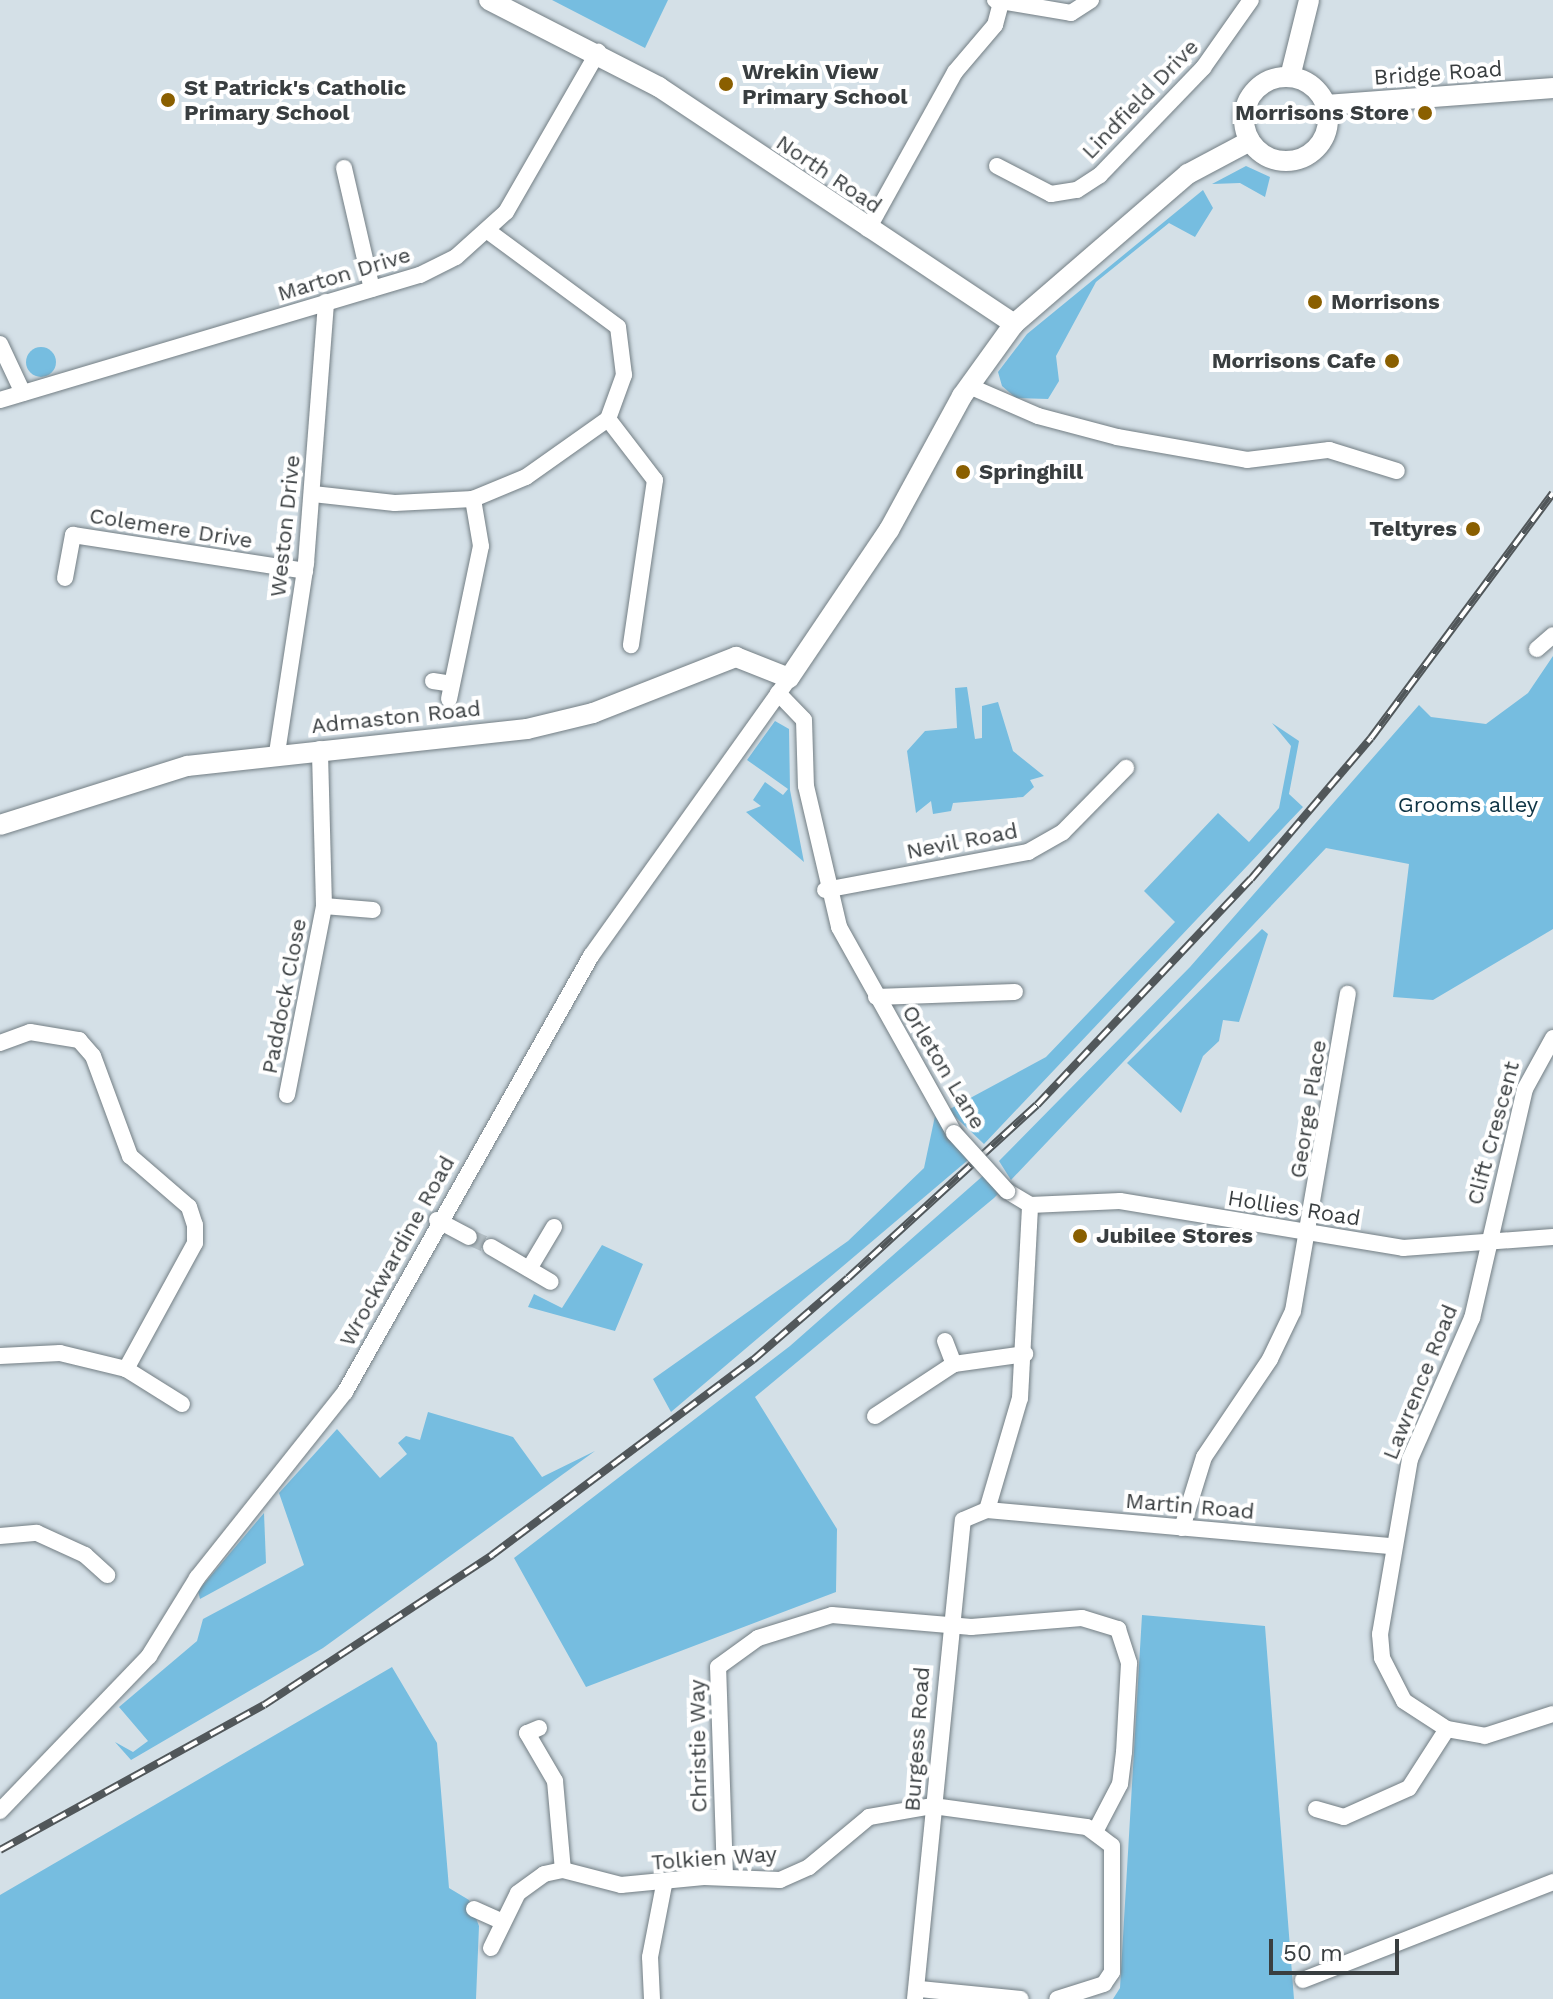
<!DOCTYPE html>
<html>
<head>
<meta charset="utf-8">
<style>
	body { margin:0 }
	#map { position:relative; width:1553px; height:1999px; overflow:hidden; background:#d4e0e7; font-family:"Work Sans",sans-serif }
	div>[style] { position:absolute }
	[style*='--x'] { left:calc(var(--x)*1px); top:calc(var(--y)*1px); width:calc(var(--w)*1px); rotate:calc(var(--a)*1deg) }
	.green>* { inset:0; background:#76bde0 }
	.round { border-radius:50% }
	.minor-tunnel>* { height:16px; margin-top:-8px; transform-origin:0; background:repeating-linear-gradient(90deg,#b5c0c6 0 16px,transparent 0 24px) }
	.roads { filter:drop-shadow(0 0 2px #737e84) drop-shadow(0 0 2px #737e84) }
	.minor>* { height:16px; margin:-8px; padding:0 8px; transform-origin:8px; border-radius:8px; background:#fff }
	.tertiary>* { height:20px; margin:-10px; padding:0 10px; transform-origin:10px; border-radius:10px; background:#fff }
	.tertiary>.ring { margin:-10px; padding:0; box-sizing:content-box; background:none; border:20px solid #fff; border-radius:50% }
	.rail>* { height:8px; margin-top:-4px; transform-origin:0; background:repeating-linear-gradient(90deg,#fff 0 15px,#51575a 0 30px); box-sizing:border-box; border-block:2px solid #51575a }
	.bridges { filter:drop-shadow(0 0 2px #737e84) drop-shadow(0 0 2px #737e84) }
	.minor-bridge>* { height:16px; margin:-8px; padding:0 8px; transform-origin:8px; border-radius:8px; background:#fff }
	.dots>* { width:22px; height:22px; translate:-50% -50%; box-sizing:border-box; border:4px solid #fff; border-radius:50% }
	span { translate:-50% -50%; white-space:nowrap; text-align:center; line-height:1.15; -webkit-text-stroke:8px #fff; paint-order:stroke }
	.poi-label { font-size:22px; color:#393e40; font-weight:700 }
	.left { translate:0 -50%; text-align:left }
	.right { translate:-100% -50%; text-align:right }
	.street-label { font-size:22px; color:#393e40 }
	.park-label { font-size:22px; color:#0f3444 }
	.scale { position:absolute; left:1269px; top:1939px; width:130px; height:36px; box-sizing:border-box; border:4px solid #393e40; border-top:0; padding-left:10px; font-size:24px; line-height:28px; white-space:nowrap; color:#393e40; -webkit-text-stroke:6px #fff; paint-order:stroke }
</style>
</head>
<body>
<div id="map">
	<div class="green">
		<i style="clip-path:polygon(552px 0,668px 0,645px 48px)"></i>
		<i style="clip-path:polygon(1246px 166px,1270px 177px,1265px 197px,1240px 183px,1212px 184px)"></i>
		<i style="clip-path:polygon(1203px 190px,1213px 208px,1195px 237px,1169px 223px,1096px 282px,1056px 356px,1059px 381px,1048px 399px,1016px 398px,1002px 386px,998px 372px,1027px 334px)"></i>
		<i class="round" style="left:26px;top:347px;width:30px;height:30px"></i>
		<i style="clip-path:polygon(1553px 656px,1553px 929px,1433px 1000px,1393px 997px,1409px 864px,1326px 848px,1011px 1180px,999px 1161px,1190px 967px,1419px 705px,1431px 717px,1486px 724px,1528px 693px)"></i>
		<i style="clip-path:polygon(967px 687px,975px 739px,982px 738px,982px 706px,998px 702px,1013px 751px,1044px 776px,1030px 780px,1034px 787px,1023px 797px,953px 803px,951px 811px,933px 814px,931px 801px,916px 813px,907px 751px,925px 731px,957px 728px,955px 688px)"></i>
		<i style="clip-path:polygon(775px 721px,789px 729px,790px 790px,804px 862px,746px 812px,761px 806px,753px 800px,765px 782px,783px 795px,788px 789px,747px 760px)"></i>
		<i style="clip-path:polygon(1272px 723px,1299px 741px,1289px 794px,1303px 807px,984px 1144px,948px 1110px,1046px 1057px,1175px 922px,1144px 891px,1218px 813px,1249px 842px,1279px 808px,1291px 746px)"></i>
		<i style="clip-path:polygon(1262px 929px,1268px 934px,1239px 1022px,1223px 1020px,1219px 1041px,1203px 1056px,1181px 1113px,1127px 1063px)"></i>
		<i style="clip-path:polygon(935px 1116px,968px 1160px,671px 1412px,653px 1379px,848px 1241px,924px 1168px)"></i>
		<i style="clip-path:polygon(985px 1174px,1002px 1190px,994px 1198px,755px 1397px,837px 1529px,836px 1592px,586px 1687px,514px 1558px,790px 1346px)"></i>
		<i style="clip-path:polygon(602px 1245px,643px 1264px,615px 1331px,528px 1307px,534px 1294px,562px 1308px)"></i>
		<i style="clip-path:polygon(428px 1412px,513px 1437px,542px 1477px,595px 1451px,323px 1648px,131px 1760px,115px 1742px,133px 1752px,148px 1741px,119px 1707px,197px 1641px,203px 1619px,304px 1565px,279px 1493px,337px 1429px,380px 1478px,407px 1454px,398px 1443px,406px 1436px,420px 1440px)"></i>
		<i style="clip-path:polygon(264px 1513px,266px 1563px,200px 1599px,198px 1591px)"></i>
		<i style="clip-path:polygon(1142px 1615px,1265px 1626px,1294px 1999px,1113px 1999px,1120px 1988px)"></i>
		<i style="clip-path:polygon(392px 1667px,437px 1743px,449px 1888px,469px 1900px,479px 1926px,476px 1999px,0 1999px,0 1895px)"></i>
	</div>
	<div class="minor-tunnel">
		<i style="--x:469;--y:1237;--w:24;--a:24"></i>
	</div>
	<div class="roads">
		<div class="minor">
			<i style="--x:995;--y:0;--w:77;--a:9.7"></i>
			<i style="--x:1071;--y:13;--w:24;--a:-33"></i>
			<i style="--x:997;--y:166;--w:61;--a:27.4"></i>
			<i style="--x:1051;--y:194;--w:26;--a:-9"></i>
			<i style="--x:1077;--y:190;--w:27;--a:-33"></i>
			<i style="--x:1100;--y:175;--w:149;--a:-46.1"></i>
			<i style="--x:1203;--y:68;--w:83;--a:-54.8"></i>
			<i style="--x:344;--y:168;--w:124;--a:77"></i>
			<i style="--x:868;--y:229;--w:179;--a:-61"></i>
			<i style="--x:955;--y:72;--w:62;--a:-49.6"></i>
			<i style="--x:995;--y:25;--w:24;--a:-75"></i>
			<i style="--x:0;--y:344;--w:54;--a:64.9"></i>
			<i style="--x:969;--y:386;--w:75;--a:23.5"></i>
			<i style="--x:1038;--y:416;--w:82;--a:14.9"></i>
			<i style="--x:1117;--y:437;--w:132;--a:10"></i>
			<i style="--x:1247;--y:460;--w:83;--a:-7"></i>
			<i style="--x:1329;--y:450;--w:71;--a:17.2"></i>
			<i style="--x:0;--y:400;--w:438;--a:-16.6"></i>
			<i style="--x:420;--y:275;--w:40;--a:-26.6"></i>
			<i style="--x:456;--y:257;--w:67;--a:-42"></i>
			<i style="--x:506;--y:212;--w:185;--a:-60.1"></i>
			<i style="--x:608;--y:419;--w:77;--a:52.4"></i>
			<i style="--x:655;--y:480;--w:167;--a:98.3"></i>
			<i style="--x:313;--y:494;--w:82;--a:6.3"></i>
			<i style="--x:395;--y:503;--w:78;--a:-2.9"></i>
			<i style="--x:473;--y:499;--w:57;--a:-22.5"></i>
			<i style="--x:526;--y:477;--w:100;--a:-35.3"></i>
			<i style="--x:608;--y:419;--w:47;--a:-70"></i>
			<i style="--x:624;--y:375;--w:48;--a:-97.1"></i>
			<i style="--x:618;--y:327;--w:160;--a:-143.6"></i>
			<i style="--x:65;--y:578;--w:44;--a:-79.5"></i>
			<i style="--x:73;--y:535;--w:235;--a:8.8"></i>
			<i style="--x:1537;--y:649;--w:21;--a:-41"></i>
			<i style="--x:433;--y:681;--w:19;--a:9"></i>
			<i style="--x:778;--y:693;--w:37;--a:46"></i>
			<i style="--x:804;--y:720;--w:66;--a:88.3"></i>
			<i style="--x:806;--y:786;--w:145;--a:76.8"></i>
			<i style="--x:839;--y:927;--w:236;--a:60.8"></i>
			<i style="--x:449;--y:699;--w:156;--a:-78.2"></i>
			<i style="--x:481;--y:546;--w:48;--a:-99.7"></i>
			<i style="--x:277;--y:753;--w:192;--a:-81.3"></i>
			<i style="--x:306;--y:563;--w:262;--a:-85.6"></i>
			<i style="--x:825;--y:890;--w:207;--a:-10.6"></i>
			<i style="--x:1028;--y:852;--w:40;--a:-29.7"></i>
			<i style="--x:1063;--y:832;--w:90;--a:-45.5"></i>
			<i style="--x:324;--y:906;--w:49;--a:4.7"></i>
			<i style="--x:876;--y:997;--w:139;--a:-2.1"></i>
			<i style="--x:1553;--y:1038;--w:58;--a:118.8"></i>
			<i style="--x:1525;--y:1089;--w:235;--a:103"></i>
			<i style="--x:1472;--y:1318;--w:154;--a:113.7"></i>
			<i style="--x:1410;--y:1459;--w:178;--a:99.7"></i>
			<i style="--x:1380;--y:1634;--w:24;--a:85"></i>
			<i style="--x:1382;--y:1658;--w:48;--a:62.9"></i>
			<i style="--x:1404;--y:1701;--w:51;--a:33.1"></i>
			<i style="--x:1447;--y:1729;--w:39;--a:10"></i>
			<i style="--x:1485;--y:1736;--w:71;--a:-17.9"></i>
			<i style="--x:0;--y:1043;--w:32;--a:-20"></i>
			<i style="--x:30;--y:1032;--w:50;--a:9.3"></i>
			<i style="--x:79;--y:1040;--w:21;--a:49"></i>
			<i style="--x:93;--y:1056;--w:107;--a:69.7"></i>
			<i style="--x:130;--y:1156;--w:78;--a:40.8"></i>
			<i style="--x:189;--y:1207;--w:19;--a:72"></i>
			<i style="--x:195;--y:1225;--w:18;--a:90"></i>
			<i style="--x:195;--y:1243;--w:144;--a:118.7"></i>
			<i style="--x:126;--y:1369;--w:68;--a:-166.4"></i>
			<i style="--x:60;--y:1353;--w:60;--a:177.1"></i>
			<i style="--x:287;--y:1095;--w:193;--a:-78.9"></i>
			<i style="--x:324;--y:906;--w:157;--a:-91.5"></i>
			<i style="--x:1007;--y:1191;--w:27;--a:31"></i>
			<i style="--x:1030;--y:1205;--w:90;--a:-2.5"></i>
			<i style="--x:1120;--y:1201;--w:287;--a:9.4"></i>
			<i style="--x:1403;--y:1248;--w:150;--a:-4.2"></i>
			<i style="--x:437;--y:1220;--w:36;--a:28"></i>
			<i style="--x:491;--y:1247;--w:69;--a:30.3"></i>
			<i style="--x:529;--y:1269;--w:49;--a:-59.2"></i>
			<i style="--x:945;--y:1341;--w:25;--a:69"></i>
			<i style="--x:126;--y:1369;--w:66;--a:32"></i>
			<i style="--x:875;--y:1416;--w:95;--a:-33.4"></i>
			<i style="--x:954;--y:1364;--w:72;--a:-8"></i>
			<i style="--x:987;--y:1510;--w:117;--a:-73.6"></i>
			<i style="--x:1020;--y:1398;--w:193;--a:-87"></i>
			<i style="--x:1182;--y:1528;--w:74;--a:-72.8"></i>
			<i style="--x:1204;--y:1457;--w:118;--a:-56"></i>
			<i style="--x:1270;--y:1359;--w:53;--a:-64.4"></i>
			<i style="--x:1293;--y:1311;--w:322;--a:-80.2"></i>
			<i style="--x:0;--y:1536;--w:37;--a:-5"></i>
			<i style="--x:37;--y:1533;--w:53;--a:24.6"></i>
			<i style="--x:85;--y:1555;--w:30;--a:42"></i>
			<i style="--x:539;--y:1728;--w:13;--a:157"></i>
			<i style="--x:527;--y:1733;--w:56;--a:59.7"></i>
			<i style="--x:555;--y:1781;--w:89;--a:84.9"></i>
			<i style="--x:1316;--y:1809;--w:29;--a:16"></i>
			<i style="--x:1344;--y:1817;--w:71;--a:-24"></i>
			<i style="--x:1409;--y:1788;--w:70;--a:-57.2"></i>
			<i style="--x:0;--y:1811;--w:215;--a:-46.1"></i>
			<i style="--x:149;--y:1656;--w:92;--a:-58.4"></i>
			<i style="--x:197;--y:1578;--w:238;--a:-51.5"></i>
			<i style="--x:345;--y:1392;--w:501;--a:-60.57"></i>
			<i style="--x:591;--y:956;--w:341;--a:-54.5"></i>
			<i style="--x:725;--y:1876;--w:209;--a:-91.9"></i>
			<i style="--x:718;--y:1667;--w:49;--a:-35.9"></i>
			<i style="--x:758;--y:1638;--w:77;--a:-17.3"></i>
			<i style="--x:832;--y:1615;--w:140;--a:4.9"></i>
			<i style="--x:971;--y:1627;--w:111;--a:-4.6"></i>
			<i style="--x:1082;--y:1618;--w:38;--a:17"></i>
			<i style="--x:1118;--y:1629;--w:36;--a:72"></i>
			<i style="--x:1129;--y:1663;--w:89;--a:93.2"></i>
			<i style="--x:1124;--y:1752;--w:32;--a:97"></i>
			<i style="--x:1120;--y:1784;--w:52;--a:117.6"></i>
			<i style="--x:474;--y:1909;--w:30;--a:24"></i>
			<i style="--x:491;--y:1948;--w:61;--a:-63.9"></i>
			<i style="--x:518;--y:1893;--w:32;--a:-36"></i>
			<i style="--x:544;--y:1874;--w:19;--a:-12"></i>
			<i style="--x:563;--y:1870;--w:60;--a:14.5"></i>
			<i style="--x:621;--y:1885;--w:83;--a:-5.5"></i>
			<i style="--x:704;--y:1877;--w:76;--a:2.3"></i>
			<i style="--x:780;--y:1880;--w:32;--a:-24"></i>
			<i style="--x:809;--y:1867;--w:78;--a:-39.8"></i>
			<i style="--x:869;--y:1817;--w:65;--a:-9.8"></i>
			<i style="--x:933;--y:1806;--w:155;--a:7.8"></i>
			<i style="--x:1087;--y:1827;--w:31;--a:37"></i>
			<i style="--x:1112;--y:1846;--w:126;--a:90"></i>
			<i style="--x:1112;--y:1972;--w:14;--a:124"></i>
			<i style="--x:1104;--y:1984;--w:49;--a:162.3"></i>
			<i style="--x:1303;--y:1980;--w:269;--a:-21.4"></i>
			<i style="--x:920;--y:1989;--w:101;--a:5.7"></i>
			<i style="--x:652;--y:1999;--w:42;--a:-92.7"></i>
			<i style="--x:650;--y:1957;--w:73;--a:-79"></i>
			<i style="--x:915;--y:1999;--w:481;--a:-84.3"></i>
			<i style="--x:963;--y:1520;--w:26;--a:-23"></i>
			<i style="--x:987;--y:1510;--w:404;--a:5.1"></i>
		</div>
		<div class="tertiary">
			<i style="--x:489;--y:0;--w:191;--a:27.1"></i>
			<i style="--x:659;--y:87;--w:427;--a:33.7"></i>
			<i style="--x:1290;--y:77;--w:79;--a:-76.1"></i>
			<i class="ring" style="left:1244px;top:77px;width:64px;height:64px"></i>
			<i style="--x:1326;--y:105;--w:228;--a:-4.3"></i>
			<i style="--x:0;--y:825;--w:196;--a:-17.5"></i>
			<i style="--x:187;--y:766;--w:342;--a:-6.2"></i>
			<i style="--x:527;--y:729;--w:68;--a:-13.6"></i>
			<i style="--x:593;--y:713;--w:154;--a:-21.4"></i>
			<i style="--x:736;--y:657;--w:57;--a:21.6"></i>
			<i style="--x:789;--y:678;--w:179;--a:-56"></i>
			<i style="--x:889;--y:530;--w:153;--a:-61.4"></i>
			<i style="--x:962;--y:396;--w:89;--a:-54.2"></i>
			<i style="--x:1014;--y:324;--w:230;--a:-40.8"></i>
			<i style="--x:1188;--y:174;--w:70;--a:-28"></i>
		</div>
	</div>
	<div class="rail">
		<i style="--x:0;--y:1850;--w:301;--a:-28.8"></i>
		<i style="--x:264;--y:1705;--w:273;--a:-33.3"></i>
		<i style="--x:492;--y:1555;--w:326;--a:-36.8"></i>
		<i style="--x:753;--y:1360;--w:125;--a:-40.8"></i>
		<i style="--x:848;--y:1278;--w:256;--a:-42.5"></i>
		<i style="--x:1037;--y:1105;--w:311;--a:-46.6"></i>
		<i style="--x:1251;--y:879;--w:185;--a:-49.6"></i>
		<i style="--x:1371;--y:738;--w:305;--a:-53.4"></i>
	</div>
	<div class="bridges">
		<div class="minor-bridge">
			<i style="--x:954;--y:1133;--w:79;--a:47.6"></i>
		</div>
	</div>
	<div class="dots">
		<i style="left:726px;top:84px;background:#8a5f00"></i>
		<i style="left:168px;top:100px;background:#8a5f00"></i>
		<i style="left:1425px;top:113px;background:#8a5f00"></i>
		<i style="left:1315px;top:302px;background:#8a5f00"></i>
		<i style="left:1392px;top:361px;background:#8a5f00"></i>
		<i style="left:963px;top:472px;background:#8a5f00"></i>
		<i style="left:1473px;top:529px;background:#8a5f00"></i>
		<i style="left:1080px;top:1236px;background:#8a5f00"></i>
	</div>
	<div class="poi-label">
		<span class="left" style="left:742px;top:84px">Wrekin View<br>Primary School</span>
		<span class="left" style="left:184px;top:100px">St Patrick's Catholic<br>Primary School</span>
		<span class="right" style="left:1409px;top:113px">Morrisons Store</span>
		<span class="left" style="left:1331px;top:302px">Morrisons</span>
		<span class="right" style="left:1376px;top:361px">Morrisons Cafe</span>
		<span class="left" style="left:979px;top:472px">Springhill</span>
		<span class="right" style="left:1457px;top:529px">Teltyres</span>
		<span class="left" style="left:1096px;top:1236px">Jubilee Stores</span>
	</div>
	<div class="street-label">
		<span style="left:1438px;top:73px;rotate:-4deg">Bridge Road</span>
		<span style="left:1140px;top:99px;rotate:-46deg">Lindfield Drive</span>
		<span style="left:829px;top:174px;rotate:34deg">North Road</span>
		<span style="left:344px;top:274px;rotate:-17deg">Marton Drive</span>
		<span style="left:285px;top:526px;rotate:-84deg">Weston Drive</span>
		<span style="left:171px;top:528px;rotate:9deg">Colemere Drive</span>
		<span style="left:396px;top:717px;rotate:-6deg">Admaston Road</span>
		<span style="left:962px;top:841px;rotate:-11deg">Nevil Road</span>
		<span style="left:284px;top:996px;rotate:-79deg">Paddock Close</span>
		<span style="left:944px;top:1067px;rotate:59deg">Orleton Lane</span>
		<span style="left:1308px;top:1109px;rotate:-81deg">George Place</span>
		<span style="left:1493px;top:1133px;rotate:-75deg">Clift Crescent</span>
		<span style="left:1294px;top:1208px;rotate:9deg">Hollies Road</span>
		<span style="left:397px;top:1251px;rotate:-61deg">Wrockwardine Road</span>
		<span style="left:1420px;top:1382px;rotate:-68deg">Lawrence Road</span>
		<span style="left:1190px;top:1506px;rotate:5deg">Martin Road</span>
		<span style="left:917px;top:1739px;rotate:-86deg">Burgess Road</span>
		<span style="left:698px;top:1746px;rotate:-91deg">Christie Way</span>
		<span style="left:714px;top:1858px;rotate:-4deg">Tolkien Way</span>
	</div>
	<div class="park-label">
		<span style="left:1468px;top:805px">Grooms alley</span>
	</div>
	<div class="scale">50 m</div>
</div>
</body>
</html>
